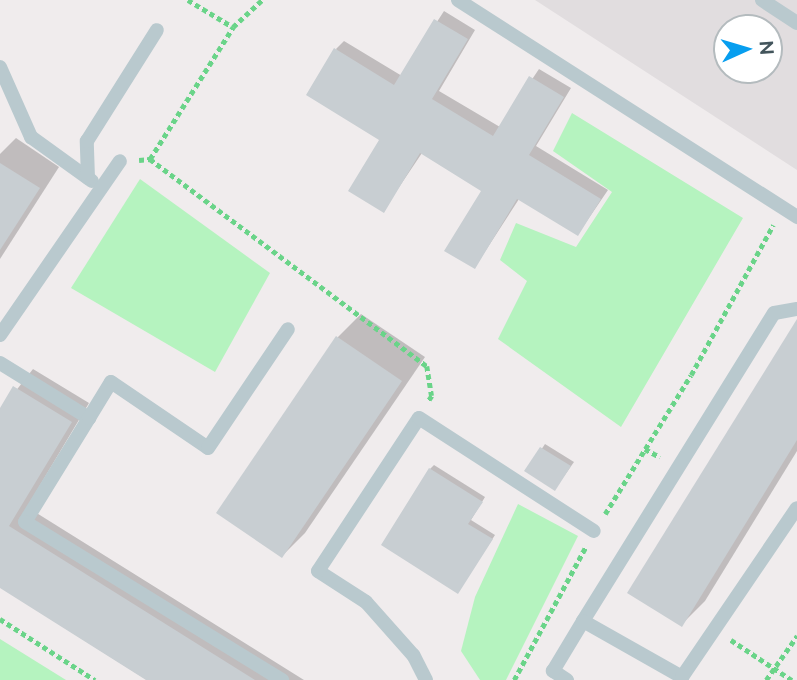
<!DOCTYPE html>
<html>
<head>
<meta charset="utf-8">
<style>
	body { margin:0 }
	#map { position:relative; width:797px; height:680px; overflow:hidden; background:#f0eced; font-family:Raleway,sans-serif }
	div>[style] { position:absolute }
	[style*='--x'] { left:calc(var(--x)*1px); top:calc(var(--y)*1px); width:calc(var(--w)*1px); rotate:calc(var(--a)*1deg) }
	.education>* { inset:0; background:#e1dddf }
	.green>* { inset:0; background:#b5f3bf }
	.shadow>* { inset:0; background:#0003 }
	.building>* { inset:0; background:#c8ced2 }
	.path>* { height:4.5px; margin-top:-2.25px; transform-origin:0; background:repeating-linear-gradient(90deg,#6ad489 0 5px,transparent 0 8.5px) }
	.service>* { height:14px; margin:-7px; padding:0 7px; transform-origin:7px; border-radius:7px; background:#b9c9ce }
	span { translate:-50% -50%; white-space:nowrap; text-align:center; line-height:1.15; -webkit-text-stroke:5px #fff; paint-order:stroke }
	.north { position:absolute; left:713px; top:14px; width:70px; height:70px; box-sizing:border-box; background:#fff; border:2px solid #b4bbbe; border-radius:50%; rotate:86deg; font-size:19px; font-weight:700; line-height:28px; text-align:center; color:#43555c }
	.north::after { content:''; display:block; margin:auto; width:24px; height:32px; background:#079eef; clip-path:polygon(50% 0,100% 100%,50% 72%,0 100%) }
</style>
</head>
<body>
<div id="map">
	<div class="education">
		<i style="clip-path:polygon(evenodd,535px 0,797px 0,797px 170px,535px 0,727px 28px,769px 28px,769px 70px,727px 70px,727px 28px)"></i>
	</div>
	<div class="green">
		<i style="clip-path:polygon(572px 113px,743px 218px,621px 427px,498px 339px,527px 281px,500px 260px,516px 223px,576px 247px,612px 192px,553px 151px)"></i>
		<i style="clip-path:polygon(140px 179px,270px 273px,215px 372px,71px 288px)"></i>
		<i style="clip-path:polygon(518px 504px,578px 536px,506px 680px,480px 680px,461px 651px,475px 597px)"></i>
		<i style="clip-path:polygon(0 639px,66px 680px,0 680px)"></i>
	</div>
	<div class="shadow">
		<i style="clip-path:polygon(444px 11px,475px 30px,439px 91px,500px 127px,539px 69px,571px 88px,536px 146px,608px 190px,578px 234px,519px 199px,475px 267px,483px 190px,422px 153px,383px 211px,382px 139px,336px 49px,344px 41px,402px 76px)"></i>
		<i style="clip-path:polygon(16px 138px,59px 167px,0 259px,0 154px)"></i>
		<i style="clip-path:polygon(361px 314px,425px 357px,305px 533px,282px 556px,338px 337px)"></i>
		<i style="clip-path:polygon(797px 321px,797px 451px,705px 601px,681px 625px)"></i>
		<i style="clip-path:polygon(33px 369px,89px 403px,27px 507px,304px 680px,147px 680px,0 587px,0 411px)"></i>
		<i style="clip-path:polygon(545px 444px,574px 462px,555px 489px,527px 471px)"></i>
		<i style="clip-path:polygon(434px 465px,485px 497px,471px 520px,495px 535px,458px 592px,430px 469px)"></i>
	</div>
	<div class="building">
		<i style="clip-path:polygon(434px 19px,468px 39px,432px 99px,493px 136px,529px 76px,564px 97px,529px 155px,601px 199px,578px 236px,517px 199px,475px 269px,444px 251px,481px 191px,420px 153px,384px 213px,348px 191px,379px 140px,306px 95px,334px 48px,394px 85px)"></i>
		<i style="clip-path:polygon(0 163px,40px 188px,0 250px)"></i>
		<i style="clip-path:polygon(797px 319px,797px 440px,682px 627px,627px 593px)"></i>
		<i style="clip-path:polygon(336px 336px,402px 381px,282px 558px,216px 513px)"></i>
		<i style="clip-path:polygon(13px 386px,72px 422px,9px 526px,255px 680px,146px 680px,0 588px,0 408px)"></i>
		<i style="clip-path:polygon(540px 447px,571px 466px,555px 491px,524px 471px)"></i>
		<i style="clip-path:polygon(429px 468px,483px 502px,468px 524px,493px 539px,458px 594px,381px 545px)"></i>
	</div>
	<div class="path">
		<i style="--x:188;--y:0;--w:52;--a:31"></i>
		<i style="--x:150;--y:159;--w:346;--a:36.8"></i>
		<i style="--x:427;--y:366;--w:30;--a:81"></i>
		<i style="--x:432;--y:396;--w:7;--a:124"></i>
		<i style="--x:139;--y:160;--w:11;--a:-5"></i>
		<i style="--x:150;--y:159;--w:156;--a:-57.8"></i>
		<i style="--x:233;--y:27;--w:40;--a:-43"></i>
		<i style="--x:645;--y:449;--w:17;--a:28"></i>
		<i style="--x:605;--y:514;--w:163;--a:-58.3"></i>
		<i style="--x:691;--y:375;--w:171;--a:-61.3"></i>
		<i style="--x:0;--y:619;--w:113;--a:32.7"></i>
		<i style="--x:731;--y:640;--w:73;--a:33.3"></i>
		<i style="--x:514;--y:680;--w:150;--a:-61.7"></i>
		<i style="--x:766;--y:680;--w:54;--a:-54.8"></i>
	</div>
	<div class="service">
		<i style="--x:458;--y:0;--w:403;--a:32.6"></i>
		<i style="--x:762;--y:0;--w:42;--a:33.3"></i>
		<i style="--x:0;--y:67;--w:77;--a:66.1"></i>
		<i style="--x:31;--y:137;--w:75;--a:35.8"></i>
		<i style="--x:88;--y:178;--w:37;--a:-92"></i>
		<i style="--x:87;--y:141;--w:131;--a:-57.8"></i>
		<i style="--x:797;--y:309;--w:23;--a:170"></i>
		<i style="--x:774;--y:313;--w:362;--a:121.8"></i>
		<i style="--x:583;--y:621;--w:114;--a:29.5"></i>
		<i style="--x:682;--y:677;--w:204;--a:-55.8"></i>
		<i style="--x:0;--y:335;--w:211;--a:-55.4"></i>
		<i style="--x:0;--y:363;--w:105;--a:31.7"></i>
		<i style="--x:89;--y:418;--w:122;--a:121.6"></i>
		<i style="--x:25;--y:522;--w:302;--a:31.6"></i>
		<i style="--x:89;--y:418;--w:42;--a:-58.6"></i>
		<i style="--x:111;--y:382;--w:117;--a:34.2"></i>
		<i style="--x:208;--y:448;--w:143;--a:-56.1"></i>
		<i style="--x:426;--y:680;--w:28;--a:-117"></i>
		<i style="--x:413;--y:655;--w:71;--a:-131.6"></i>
		<i style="--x:366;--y:602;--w:57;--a:-147.1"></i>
		<i style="--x:318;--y:571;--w:183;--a:-56.6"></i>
		<i style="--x:419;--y:418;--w:208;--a:32.9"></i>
		<i style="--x:567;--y:680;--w:17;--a:-147"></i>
		<i style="--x:553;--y:671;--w:58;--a:-59"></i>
	</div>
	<div class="north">N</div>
</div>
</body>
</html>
